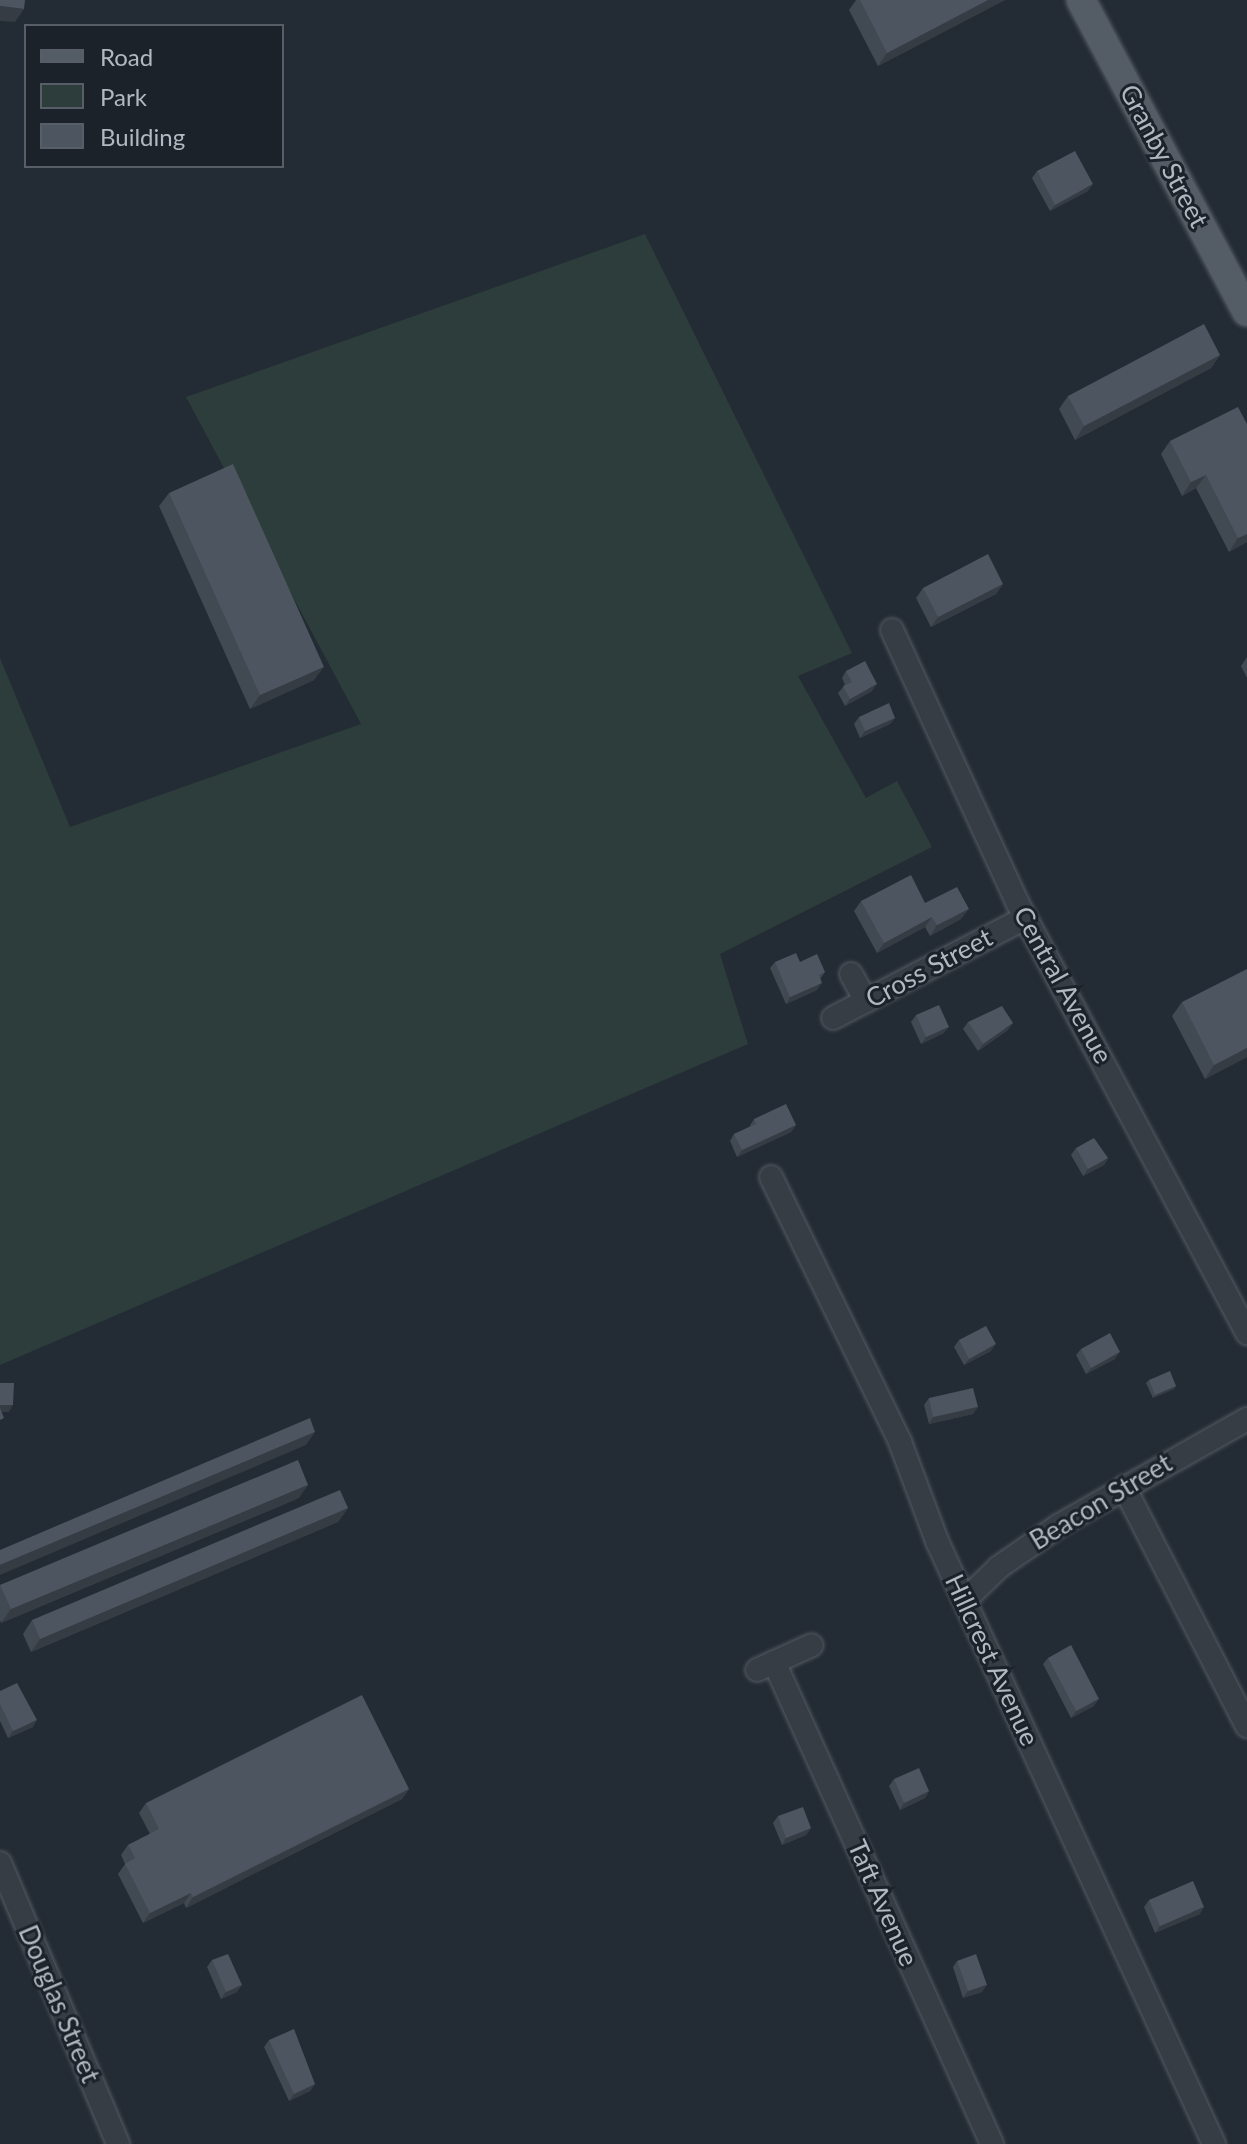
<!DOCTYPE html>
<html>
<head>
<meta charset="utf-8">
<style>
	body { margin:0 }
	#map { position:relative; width:1247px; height:2144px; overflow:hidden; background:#232b34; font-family:Lato,sans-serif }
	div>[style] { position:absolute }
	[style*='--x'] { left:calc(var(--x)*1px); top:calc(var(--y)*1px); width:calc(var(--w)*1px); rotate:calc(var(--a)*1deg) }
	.green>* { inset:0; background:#2c3d3c }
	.roads { filter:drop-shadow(0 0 2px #545b63) drop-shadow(0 0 2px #545b63) }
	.minor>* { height:22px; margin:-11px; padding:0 11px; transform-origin:11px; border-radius:11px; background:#363d45 }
	.major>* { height:28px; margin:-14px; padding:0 14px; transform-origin:14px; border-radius:14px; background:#545c65 }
	.wall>* { inset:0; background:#414953 }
	.shaded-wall>* { inset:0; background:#353c43 }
	.building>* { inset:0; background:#4c5560 }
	span { translate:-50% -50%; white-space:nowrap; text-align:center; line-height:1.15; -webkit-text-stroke:6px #1b222a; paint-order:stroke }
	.street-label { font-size:26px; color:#b1b8c2 }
	.legend { position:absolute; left:24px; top:24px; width:260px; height:144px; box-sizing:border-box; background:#1b222a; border:2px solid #575e67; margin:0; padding:10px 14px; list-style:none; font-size:24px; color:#b1b8c2 }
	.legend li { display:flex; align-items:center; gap:16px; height:40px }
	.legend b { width:40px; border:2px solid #575e67 }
</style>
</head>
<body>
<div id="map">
	<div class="green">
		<i style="clip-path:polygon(645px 234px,852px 653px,798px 676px,866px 798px,897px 781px,932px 847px,720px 954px,748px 1044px,0 1365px,0 658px,70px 827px,361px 724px,186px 397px)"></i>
	</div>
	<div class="roads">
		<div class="minor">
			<i style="--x:892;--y:630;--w:299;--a:65.3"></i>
			<i style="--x:1017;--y:902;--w:489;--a:61.9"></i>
			<i style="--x:851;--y:974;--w:31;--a:61"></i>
			<i style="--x:833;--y:1018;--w:216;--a:-27.5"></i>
			<i style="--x:771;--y:1177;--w:295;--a:64"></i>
			<i style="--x:900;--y:1442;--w:106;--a:69.5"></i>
			<i style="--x:937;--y:1541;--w:664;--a:65.33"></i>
			<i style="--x:1124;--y:1487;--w:269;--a:62.8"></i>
			<i style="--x:965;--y:1600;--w:47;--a:-44.1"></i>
			<i style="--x:999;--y:1567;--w:72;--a:-34.8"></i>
			<i style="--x:1058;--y:1526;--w:217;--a:-29.5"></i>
			<i style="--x:774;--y:1662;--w:529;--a:65.66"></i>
			<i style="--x:757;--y:1670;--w:60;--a:-24.4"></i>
			<i style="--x:0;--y:1863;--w:305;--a:67.2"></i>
		</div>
		<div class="major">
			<i style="--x:1081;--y:0;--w:353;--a:62"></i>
		</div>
	</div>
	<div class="wall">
		<i style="clip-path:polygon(856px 0,1005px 0,878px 66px,849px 10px)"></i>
		<i style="clip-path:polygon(1037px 171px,1088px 191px,1050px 211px,1032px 178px)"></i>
		<i style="clip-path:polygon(1220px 355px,1211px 368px,1075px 440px,1059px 409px,1068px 396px)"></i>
		<i style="clip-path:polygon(1247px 424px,1247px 542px,1229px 552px,1196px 488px,1182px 496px,1161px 454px,1170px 441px)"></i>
		<i style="clip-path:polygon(169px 493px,314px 680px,250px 709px,159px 506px)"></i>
		<i style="clip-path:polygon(1003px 584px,996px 594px,931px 627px,916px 598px,923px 588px)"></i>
		<i style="clip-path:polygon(1247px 657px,1247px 678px,1241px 666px)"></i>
		<i style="clip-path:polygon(846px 671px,872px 691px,845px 706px,838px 693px,845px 685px,842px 678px)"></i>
		<i style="clip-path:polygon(859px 717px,895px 718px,890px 724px,860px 738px,854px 724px)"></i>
		<i style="clip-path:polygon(861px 901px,925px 903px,961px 919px,930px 936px,925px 927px,877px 953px,854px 911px)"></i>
		<i style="clip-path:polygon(775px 962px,800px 962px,825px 972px,820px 979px,817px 990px,786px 1004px,770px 968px)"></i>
		<i style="clip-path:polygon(1182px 1002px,1247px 1057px,1205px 1079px,1172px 1016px)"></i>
		<i style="clip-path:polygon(916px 1015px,944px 1033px,921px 1044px,911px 1022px)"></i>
		<i style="clip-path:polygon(968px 1022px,1008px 1030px,978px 1051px,963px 1029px)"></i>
		<i style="clip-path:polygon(754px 1119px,796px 1125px,791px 1132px,737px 1157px,730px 1141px,734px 1134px,749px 1127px)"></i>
		<i style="clip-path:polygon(1076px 1148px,1108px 1158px,1104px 1165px,1083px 1176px,1071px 1155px)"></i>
		<i style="clip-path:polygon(959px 1340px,991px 1351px,964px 1365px,954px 1347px)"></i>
		<i style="clip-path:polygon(1081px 1349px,1115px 1359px,1086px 1374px,1076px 1355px)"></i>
		<i style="clip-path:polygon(1149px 1380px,1176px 1386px,1174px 1389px,1153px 1398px,1146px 1383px)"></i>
		<i style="clip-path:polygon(929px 1398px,973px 1414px,929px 1424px,924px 1405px)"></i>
		<i style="clip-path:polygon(299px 1498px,1px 1623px,0 1620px,0 1585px)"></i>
		<i style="clip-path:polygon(348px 1508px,338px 1522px,31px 1652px,23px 1634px,32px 1620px)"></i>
		<i style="clip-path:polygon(1048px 1658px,1094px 1706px,1071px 1718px,1043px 1664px)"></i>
		<i style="clip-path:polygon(0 1691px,33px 1727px,8px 1738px,0 1721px)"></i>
		<i style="clip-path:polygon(894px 1779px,929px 1791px,925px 1798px,900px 1810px,889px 1786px)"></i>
		<i style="clip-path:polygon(409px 1789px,402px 1799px,186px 1908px,184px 1903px,143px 1923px,118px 1874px,125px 1864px,121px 1855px,128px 1845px,150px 1834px,139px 1813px,146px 1803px)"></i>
		<i style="clip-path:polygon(778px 1816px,811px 1828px,806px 1835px,782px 1845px,773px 1823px)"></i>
		<i style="clip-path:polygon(1149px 1900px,1200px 1914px,1155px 1933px,1144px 1907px)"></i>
		<i style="clip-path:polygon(212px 1960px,237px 1992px,221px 1999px,207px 1967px)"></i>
		<i style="clip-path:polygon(957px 1961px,982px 1992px,963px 1998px,953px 1967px)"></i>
		<i style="clip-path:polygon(269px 2040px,315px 2084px,310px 2091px,289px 2101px,264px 2047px)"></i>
	</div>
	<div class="shaded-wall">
		<i style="clip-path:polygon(988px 0,1005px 0,878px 66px,887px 53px)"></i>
		<i style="clip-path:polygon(0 6px,24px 9px,15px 22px,0 21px)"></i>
		<i style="clip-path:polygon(1093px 184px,1088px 191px,1050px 211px,1055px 205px)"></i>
		<i style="clip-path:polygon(1220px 355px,1211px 368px,1075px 440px,1084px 426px)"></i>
		<i style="clip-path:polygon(1206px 475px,1196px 488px,1182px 496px,1191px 482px)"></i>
		<i style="clip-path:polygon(1247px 534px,1247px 542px,1229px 552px,1238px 538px)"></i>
		<i style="clip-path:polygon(1003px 584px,996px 594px,931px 627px,938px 617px)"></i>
		<i style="clip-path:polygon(324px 667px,314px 680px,250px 709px,260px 695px)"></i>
		<i style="clip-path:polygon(877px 684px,872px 691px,845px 706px,850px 699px)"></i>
		<i style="clip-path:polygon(895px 718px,890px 724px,860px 738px,865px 731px)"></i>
		<i style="clip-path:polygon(969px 909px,961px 919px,930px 936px,937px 925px)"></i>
		<i style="clip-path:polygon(932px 917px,925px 927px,877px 953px,884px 943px)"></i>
		<i style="clip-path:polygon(822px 983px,817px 990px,786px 1004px,790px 997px)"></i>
		<i style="clip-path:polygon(1013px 1023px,1008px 1030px,978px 1051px,983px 1044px)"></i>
		<i style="clip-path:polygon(949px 1027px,944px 1033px,921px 1044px,926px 1037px)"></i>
		<i style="clip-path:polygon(1247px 1048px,1247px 1057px,1205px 1079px,1214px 1065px)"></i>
		<i style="clip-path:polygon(796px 1125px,791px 1132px,737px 1157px,742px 1150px)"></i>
		<i style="clip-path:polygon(1108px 1158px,1104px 1165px,1083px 1176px,1088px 1169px)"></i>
		<i style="clip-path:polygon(996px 1344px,991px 1351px,964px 1365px,969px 1359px)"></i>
		<i style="clip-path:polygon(1120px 1352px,1115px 1359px,1086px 1374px,1091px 1368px)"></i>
		<i style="clip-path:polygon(1176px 1386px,1174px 1389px,1153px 1398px,1155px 1395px)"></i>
		<i style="clip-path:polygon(0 1405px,13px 1405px,9px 1412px,0 1412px)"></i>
		<i style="clip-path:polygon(978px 1407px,973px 1414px,929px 1424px,933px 1417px)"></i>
		<i style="clip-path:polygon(315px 1432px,306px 1445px,0 1575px,0 1565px)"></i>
		<i style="clip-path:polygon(308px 1485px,299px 1498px,1px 1623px,11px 1609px)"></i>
		<i style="clip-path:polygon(348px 1508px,338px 1522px,31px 1652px,40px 1639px)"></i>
		<i style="clip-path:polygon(1099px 1699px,1094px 1706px,1071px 1718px,1076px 1711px)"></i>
		<i style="clip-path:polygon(37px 1720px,33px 1727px,8px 1738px,13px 1731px)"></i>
		<i style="clip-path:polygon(409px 1789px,402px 1799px,186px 1908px,193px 1897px)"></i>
		<i style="clip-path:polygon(929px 1791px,925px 1798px,900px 1810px,904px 1803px)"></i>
		<i style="clip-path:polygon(811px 1828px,806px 1835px,782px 1845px,786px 1838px)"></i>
		<i style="clip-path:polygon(191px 1893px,184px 1903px,143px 1923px,150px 1913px)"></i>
		<i style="clip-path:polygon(1204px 1907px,1200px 1914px,1155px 1933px,1160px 1926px)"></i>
		<i style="clip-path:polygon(242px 1985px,237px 1992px,221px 1999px,226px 1992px)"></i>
		<i style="clip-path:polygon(987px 1985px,982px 1992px,963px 1998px,968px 1991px)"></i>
		<i style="clip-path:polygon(315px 2084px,310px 2091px,289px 2101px,294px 2094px)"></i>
	</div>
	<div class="building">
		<i style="clip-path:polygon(0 0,25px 0,24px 9px,0 6px)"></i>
		<i style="clip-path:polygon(860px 0,988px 0,887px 53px)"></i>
		<i style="clip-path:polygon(1075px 151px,1093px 184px,1055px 205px,1037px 171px)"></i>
		<i style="clip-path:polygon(1204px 324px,1220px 355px,1084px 426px,1068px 396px)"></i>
		<i style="clip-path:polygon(1238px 407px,1247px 424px,1247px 534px,1238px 538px,1206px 475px,1191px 482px,1170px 441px)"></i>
		<i style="clip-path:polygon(233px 464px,324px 667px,260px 695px,169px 493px)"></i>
		<i style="clip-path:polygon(988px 554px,1003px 584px,938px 617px,923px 588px)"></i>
		<i style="clip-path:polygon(865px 661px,877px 684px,850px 699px,843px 686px,852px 682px,846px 671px)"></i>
		<i style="clip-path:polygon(889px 703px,895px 718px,865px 731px,859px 717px)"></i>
		<i style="clip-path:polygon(911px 875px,925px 903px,957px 887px,969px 909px,937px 925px,932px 917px,884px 943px,861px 901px)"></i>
		<i style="clip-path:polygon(796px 953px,800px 962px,817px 954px,825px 972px,819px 975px,822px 983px,790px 997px,775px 962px)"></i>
		<i style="clip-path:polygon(1247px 969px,1247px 1048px,1214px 1065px,1182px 1002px)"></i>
		<i style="clip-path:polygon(939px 1005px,949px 1027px,926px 1037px,916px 1015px)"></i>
		<i style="clip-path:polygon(1002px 1006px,1013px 1023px,983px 1044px,968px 1022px)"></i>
		<i style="clip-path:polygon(786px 1104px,796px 1125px,742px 1150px,734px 1134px,756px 1124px,754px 1119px)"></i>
		<i style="clip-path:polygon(1094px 1138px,1108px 1158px,1088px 1169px,1076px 1148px)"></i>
		<i style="clip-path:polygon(986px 1326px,996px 1344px,969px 1359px,959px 1340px)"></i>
		<i style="clip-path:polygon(1110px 1333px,1120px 1352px,1091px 1368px,1081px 1349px)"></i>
		<i style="clip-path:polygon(1170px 1371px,1176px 1386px,1155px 1395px,1149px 1380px)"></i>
		<i style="clip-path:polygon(0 1383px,14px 1383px,13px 1405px,0 1405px)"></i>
		<i style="clip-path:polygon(973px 1388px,978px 1407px,933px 1417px,929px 1398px)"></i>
		<i style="clip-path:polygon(0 1408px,4px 1418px,0 1420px)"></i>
		<i style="clip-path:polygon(310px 1418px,315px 1432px,0 1565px,0 1550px)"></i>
		<i style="clip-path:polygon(298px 1460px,308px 1485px,11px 1609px,0 1585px)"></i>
		<i style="clip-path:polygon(340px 1490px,348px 1508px,40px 1639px,32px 1620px)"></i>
		<i style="clip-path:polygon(1071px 1645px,1099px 1699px,1076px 1711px,1048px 1658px)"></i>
		<i style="clip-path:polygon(17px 1683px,37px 1720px,13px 1731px,0 1704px,0 1691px)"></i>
		<i style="clip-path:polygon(362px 1695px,409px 1789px,193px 1897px,191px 1893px,150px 1913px,125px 1864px,135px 1858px,128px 1845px,159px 1829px,146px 1803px)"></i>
		<i style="clip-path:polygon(919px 1768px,929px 1791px,904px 1803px,894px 1779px)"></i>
		<i style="clip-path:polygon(803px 1807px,811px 1828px,786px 1838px,778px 1816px)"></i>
		<i style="clip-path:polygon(1193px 1881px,1204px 1907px,1160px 1926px,1149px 1900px)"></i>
		<i style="clip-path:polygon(228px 1954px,242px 1985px,226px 1992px,212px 1960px)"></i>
		<i style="clip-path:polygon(976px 1954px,987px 1985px,968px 1991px,957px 1961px)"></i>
		<i style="clip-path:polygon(294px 2029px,315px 2084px,294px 2094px,269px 2040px)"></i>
	</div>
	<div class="street-label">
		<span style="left:1164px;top:156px;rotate:62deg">Granby Street</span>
		<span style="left:929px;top:968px;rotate:-28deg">Cross Street</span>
		<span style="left:1063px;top:985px;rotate:61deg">Central Avenue</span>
		<span style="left:1101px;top:1502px;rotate:-31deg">Beacon Street</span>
		<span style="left:992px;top:1660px;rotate:65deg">Hillcrest Avenue</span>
		<span style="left:883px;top:1903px;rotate:66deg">Taft Avenue</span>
		<span style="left:59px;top:2004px;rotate:67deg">Douglas Street</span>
	</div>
	<ul class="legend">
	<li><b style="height:10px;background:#545c65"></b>Road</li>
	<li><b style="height:22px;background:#2c3d3c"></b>Park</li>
	<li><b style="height:22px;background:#4c5560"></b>Building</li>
	</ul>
</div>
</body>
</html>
